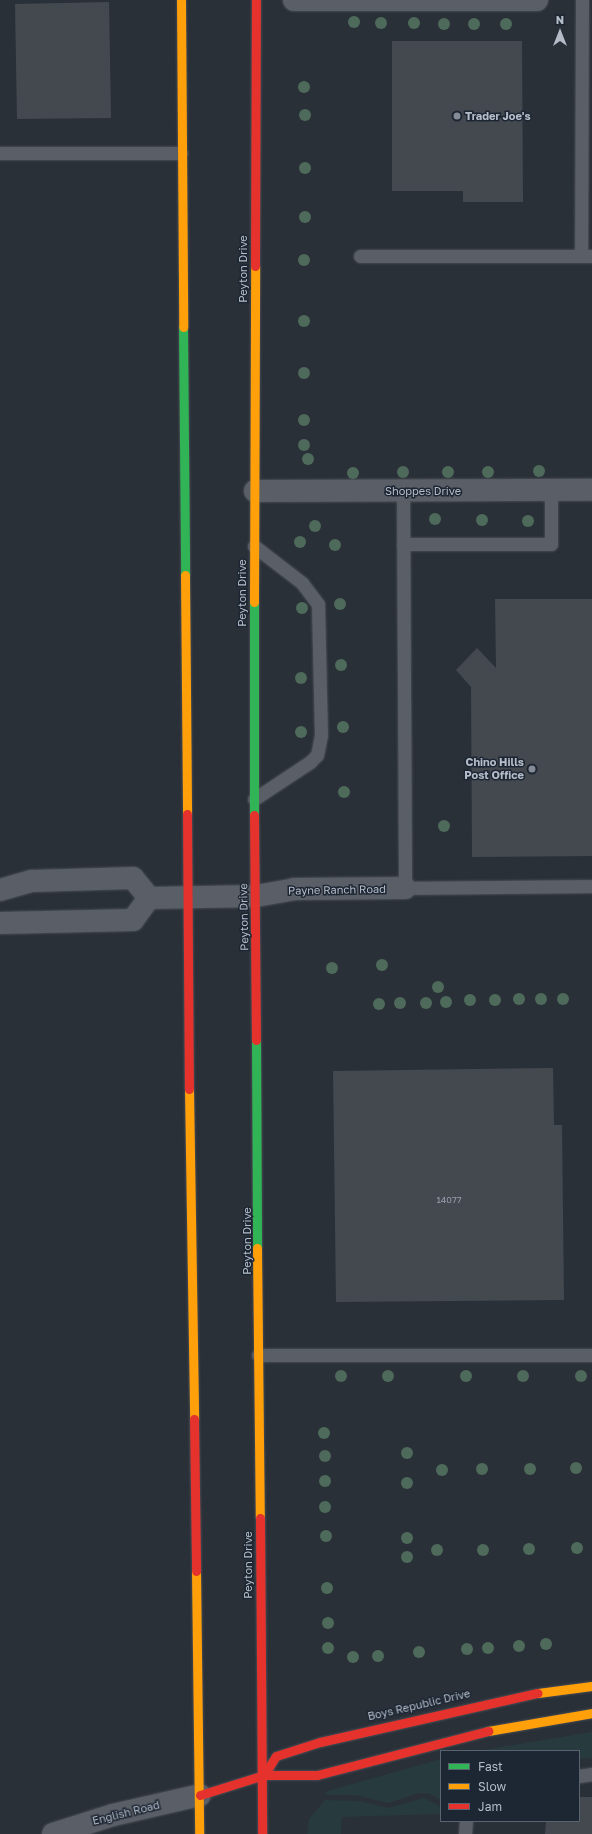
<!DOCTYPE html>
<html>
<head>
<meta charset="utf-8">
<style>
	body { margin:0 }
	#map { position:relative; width:592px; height:1834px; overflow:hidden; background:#2a3038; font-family:"Golos Text",sans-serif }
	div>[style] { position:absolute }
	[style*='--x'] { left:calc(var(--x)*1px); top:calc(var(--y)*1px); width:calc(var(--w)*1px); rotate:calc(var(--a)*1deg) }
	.green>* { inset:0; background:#273a3e }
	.building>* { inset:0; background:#444950 }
	.roads { filter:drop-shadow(0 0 1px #484c53) drop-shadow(0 0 1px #484c53) }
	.lane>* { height:13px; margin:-6.5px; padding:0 6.5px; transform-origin:6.5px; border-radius:6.5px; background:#5a5e66 }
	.street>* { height:22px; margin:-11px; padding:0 11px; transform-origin:11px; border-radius:11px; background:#5a5e66 }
	.fast>* { height:9px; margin:-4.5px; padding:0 4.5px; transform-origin:4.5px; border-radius:4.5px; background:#30b455 }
	.slow>* { height:9px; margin:-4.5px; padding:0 4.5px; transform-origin:4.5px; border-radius:4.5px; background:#ff9f0a }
	.jam>* { height:9px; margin:-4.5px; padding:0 4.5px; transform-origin:4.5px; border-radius:4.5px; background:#e5322d }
	.trees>* { width:12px; height:12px; margin:-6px; border-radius:50%; background:#4e6a5a }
	.dots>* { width:11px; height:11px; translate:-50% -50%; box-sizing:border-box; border:2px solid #1d2633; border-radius:50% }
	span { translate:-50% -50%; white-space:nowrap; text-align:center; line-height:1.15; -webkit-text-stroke:3px #1d2633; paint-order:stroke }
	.number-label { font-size:9px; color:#989fab }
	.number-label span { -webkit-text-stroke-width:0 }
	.poi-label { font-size:11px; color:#b4bcc9; font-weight:700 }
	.left { translate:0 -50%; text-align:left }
	.right { translate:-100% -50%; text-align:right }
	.street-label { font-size:11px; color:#b4bcc9 }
	.legend { position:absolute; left:440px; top:1750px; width:140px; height:72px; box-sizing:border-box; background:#1d2633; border:1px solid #59626f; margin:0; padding:5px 7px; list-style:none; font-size:12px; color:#b4bcc9 }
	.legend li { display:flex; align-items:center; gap:8px; height:20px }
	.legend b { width:20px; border:1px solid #59626f }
	.north { position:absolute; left:540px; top:12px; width:40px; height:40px; -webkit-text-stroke:3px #1d2633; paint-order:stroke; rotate:0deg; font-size:11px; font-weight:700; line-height:16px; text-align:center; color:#b4bcc9 }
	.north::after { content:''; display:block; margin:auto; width:14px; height:18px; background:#b4bcc9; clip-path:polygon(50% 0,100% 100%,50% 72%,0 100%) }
</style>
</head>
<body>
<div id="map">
	<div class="green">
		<i style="clip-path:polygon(592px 1732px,592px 1758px,579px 1759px,579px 1751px,477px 1751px)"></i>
		<i style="clip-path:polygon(441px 1759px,441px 1800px,431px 1794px,418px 1793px,388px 1803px,355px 1795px,328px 1795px,324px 1792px)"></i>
		<i style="clip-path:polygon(424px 1798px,439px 1806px,441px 1814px,342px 1817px,341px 1834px,307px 1834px,309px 1819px,325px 1800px,359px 1801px,388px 1808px)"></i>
	</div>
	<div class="building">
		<i style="clip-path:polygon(109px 2px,111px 118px,17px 119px,15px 4px)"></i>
		<i style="clip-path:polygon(392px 41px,522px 41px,523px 202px,463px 202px,463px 191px,392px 191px)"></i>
		<i style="clip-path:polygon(495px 599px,592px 599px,592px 856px,472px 857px,471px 687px,456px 670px,477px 648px,496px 668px)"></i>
		<i style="clip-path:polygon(553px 1068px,554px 1125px,562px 1125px,564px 1300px,336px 1302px,333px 1071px)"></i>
		<i style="clip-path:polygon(579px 1797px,592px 1797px,592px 1834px,545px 1834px,546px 1821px,579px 1821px)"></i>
	</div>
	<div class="roads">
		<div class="lane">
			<i style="--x:582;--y:0;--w:256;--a:90.2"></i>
			<i style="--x:581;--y:256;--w:11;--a:0"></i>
			<i style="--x:0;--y:153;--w:181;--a:0"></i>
			<i style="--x:360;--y:256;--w:221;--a:0"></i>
			<i style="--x:403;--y:491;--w:397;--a:89.7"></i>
			<i style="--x:405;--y:888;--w:187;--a:-0.6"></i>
			<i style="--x:403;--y:544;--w:148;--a:0"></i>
			<i style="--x:551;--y:544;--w:54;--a:-90"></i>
			<i style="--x:254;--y:546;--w:61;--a:37.6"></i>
			<i style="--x:302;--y:583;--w:26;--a:53"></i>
			<i style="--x:318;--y:604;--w:131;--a:88.7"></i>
			<i style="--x:321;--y:735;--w:20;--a:101"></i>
			<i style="--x:317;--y:755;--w:10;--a:135"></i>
			<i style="--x:310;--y:762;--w:67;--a:146.5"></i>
			<i style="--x:258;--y:1355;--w:334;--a:0"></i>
			<i style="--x:579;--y:1776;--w:13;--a:-9"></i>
			<i style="--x:465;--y:1834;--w:13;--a:-86"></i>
		</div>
		<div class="street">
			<i style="--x:294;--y:0;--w:243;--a:0"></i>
			<i style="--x:255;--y:491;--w:337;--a:-0.2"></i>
			<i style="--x:0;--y:890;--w:33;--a:-16"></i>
			<i style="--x:32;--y:881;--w:101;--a:-1.7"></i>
			<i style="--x:133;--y:878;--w:26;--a:51"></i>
			<i style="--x:149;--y:898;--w:107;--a:-1.1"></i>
			<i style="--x:256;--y:896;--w:39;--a:-10"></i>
			<i style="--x:294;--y:889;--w:111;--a:-0.5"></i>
			<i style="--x:0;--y:923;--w:133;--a:-1.3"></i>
			<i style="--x:133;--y:920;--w:27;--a:-54"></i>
			<i style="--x:53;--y:1834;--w:63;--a:-17.6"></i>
			<i style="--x:113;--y:1815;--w:89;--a:-12.9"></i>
		</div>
		<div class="fast">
			<i style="--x:183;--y:327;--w:248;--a:89.5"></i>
			<i style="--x:254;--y:815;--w:213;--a:-90"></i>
			<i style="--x:256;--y:1040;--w:208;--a:89.7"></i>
		</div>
		<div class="slow">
			<i style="--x:181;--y:0;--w:327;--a:89.6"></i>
			<i style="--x:185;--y:575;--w:239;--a:89.5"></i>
			<i style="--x:254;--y:602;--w:336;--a:-89.8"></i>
			<i style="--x:189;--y:1089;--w:330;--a:89.1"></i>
			<i style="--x:257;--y:1248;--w:270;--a:89.4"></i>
			<i style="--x:196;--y:1571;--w:263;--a:89.3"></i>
			<i style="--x:538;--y:1693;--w:54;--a:-7.4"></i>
			<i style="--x:488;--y:1731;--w:106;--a:-9.8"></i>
		</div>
		<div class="jam">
			<i style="--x:255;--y:266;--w:266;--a:-89.8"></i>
			<i style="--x:187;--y:814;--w:275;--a:89.6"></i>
			<i style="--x:254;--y:815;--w:225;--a:89.5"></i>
			<i style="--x:194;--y:1419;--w:152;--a:89.2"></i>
			<i style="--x:260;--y:1518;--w:316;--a:89.6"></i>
			<i style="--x:264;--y:1775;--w:22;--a:-58"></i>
			<i style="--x:276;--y:1756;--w:46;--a:-17.7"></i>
			<i style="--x:320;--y:1742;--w:223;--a:-12.7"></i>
			<i style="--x:200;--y:1795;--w:67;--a:-17.4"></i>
			<i style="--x:264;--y:1775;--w:53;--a:0"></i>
			<i style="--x:317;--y:1775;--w:177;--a:-14.4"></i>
		</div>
	</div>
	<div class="trees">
		<i style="left:354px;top:22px"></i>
		<i style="left:381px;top:23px"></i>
		<i style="left:414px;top:23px"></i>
		<i style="left:444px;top:24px"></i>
		<i style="left:474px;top:24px"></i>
		<i style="left:506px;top:24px"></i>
		<i style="left:304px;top:87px"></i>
		<i style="left:305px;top:115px"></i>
		<i style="left:305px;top:168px"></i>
		<i style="left:305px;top:217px"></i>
		<i style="left:304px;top:260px"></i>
		<i style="left:304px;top:321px"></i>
		<i style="left:304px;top:373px"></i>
		<i style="left:304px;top:420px"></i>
		<i style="left:304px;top:445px"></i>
		<i style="left:308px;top:459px"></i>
		<i style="left:539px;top:471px"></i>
		<i style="left:403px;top:472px"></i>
		<i style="left:448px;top:472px"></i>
		<i style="left:488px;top:472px"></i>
		<i style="left:353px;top:473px"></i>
		<i style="left:435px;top:519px"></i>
		<i style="left:482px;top:520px"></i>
		<i style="left:528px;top:521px"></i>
		<i style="left:315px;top:526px"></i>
		<i style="left:300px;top:542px"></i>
		<i style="left:335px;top:545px"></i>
		<i style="left:340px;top:604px"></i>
		<i style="left:302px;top:608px"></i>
		<i style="left:341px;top:665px"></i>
		<i style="left:301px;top:678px"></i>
		<i style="left:343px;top:727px"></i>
		<i style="left:301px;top:732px"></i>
		<i style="left:344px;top:792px"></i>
		<i style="left:444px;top:826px"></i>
		<i style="left:382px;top:965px"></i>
		<i style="left:332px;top:968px"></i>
		<i style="left:438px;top:987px"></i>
		<i style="left:519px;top:999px"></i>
		<i style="left:541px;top:999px"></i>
		<i style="left:563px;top:999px"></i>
		<i style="left:470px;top:1000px"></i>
		<i style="left:495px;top:1000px"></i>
		<i style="left:446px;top:1002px"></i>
		<i style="left:400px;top:1003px"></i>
		<i style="left:426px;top:1003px"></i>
		<i style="left:379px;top:1004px"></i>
		<i style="left:341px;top:1376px"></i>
		<i style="left:388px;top:1376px"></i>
		<i style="left:466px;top:1376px"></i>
		<i style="left:523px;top:1376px"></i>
		<i style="left:581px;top:1376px"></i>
		<i style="left:324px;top:1433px"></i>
		<i style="left:407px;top:1453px"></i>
		<i style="left:325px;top:1456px"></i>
		<i style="left:576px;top:1468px"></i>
		<i style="left:482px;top:1469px"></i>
		<i style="left:530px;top:1469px"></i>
		<i style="left:442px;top:1470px"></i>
		<i style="left:325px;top:1481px"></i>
		<i style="left:407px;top:1483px"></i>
		<i style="left:325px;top:1507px"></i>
		<i style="left:326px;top:1536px"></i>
		<i style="left:407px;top:1538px"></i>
		<i style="left:577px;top:1548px"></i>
		<i style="left:529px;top:1549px"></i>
		<i style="left:437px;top:1550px"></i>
		<i style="left:483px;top:1550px"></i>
		<i style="left:407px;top:1557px"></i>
		<i style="left:327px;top:1588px"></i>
		<i style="left:328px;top:1623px"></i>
		<i style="left:546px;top:1644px"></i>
		<i style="left:519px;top:1646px"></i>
		<i style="left:328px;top:1648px"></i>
		<i style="left:488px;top:1648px"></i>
		<i style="left:467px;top:1649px"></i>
		<i style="left:419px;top:1652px"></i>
		<i style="left:378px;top:1656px"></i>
		<i style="left:353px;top:1657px"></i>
	</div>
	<div class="dots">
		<i style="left:457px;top:116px;background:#848b96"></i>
		<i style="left:532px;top:769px;background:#848b96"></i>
	</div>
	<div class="number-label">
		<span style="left:449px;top:1200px">14077</span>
	</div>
	<div class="poi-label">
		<span class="left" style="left:465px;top:116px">Trader Joe's</span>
		<span class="right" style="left:524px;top:769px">Chino Hills<br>Post Office</span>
	</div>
	<div class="street-label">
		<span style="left:243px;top:269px;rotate:-90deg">Peyton Drive</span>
		<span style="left:423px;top:491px">Shoppes Drive</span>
		<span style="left:242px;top:593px;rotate:-90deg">Peyton Drive</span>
		<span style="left:337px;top:890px;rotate:-1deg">Payne Ranch Road</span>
		<span style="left:244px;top:917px;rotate:-91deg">Peyton Drive</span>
		<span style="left:247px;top:1241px;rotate:-90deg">Peyton Drive</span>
		<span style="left:248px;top:1565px;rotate:-90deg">Peyton Drive</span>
		<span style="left:419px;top:1705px;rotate:-13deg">Boys Republic Drive</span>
		<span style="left:126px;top:1813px;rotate:-14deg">English Road</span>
	</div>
	<ul class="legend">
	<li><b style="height:5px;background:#30b455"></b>Fast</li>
	<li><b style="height:5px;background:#ff9f0a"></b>Slow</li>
	<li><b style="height:5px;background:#e5322d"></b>Jam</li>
	</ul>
	<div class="north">N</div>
</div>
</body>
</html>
